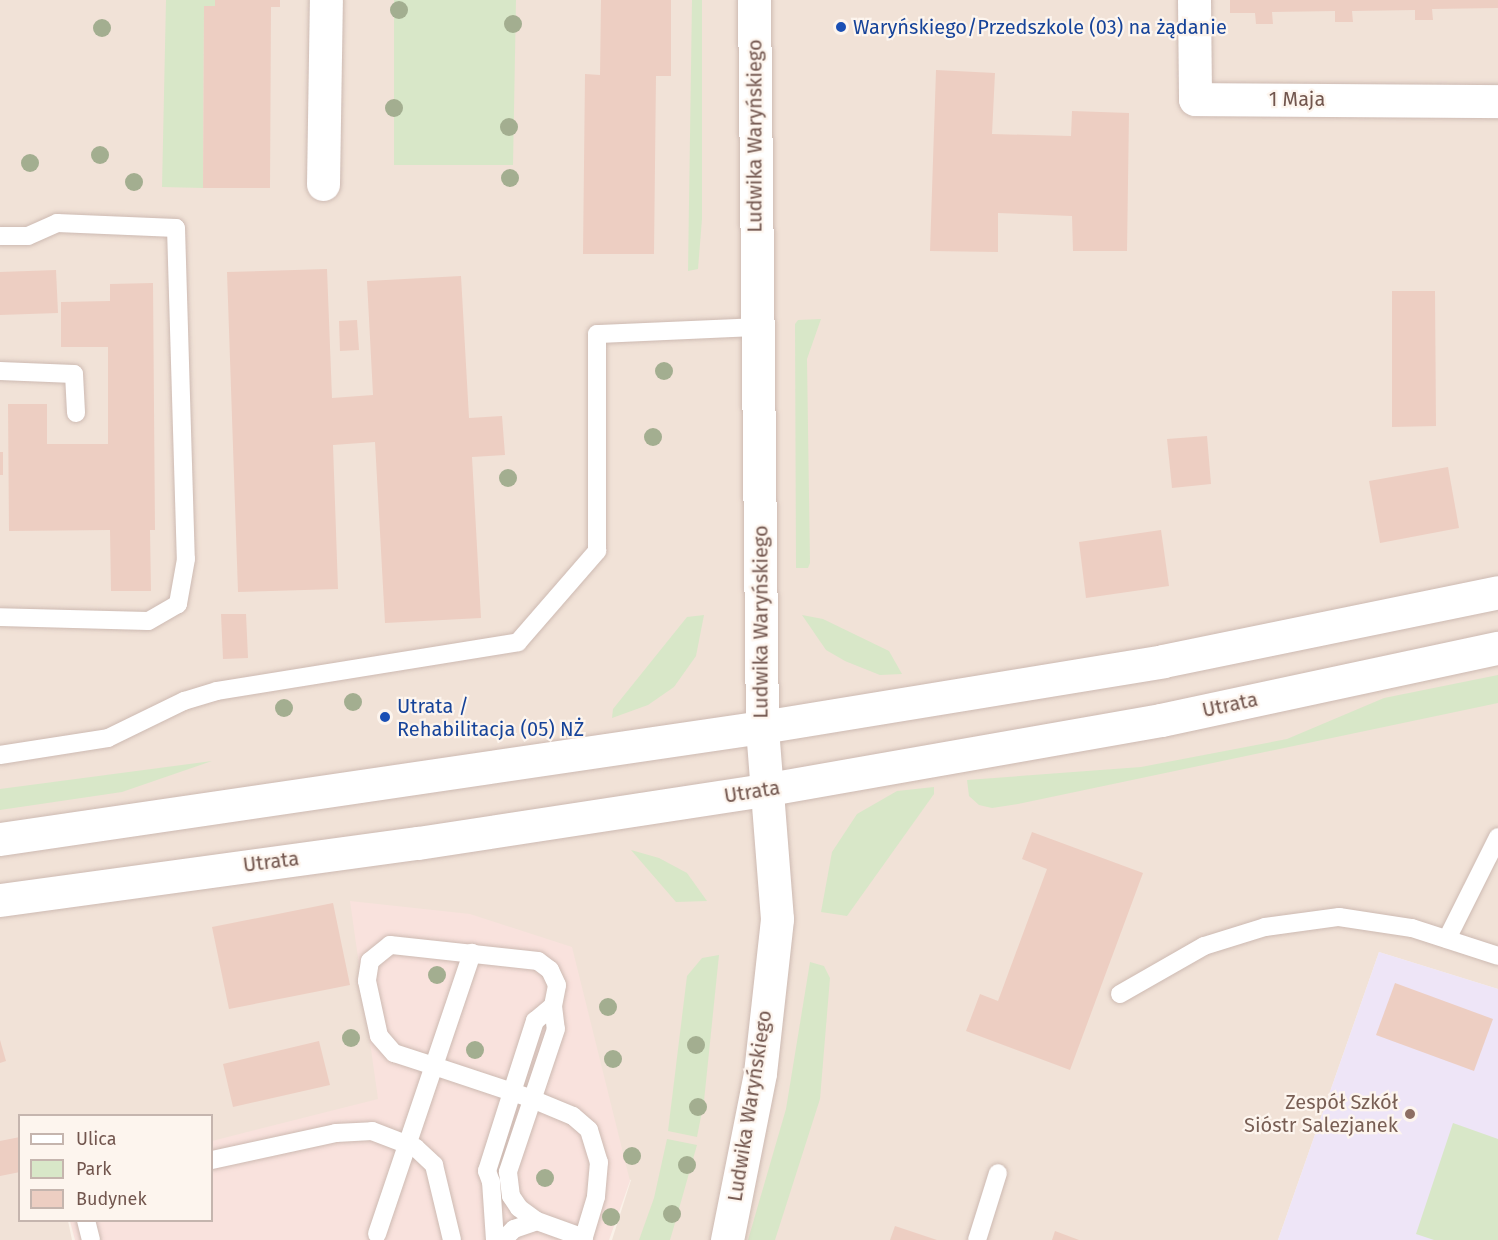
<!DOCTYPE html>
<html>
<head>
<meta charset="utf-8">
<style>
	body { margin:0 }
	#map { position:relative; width:1498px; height:1240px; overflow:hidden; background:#faf1e8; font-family:"Fira Sans",sans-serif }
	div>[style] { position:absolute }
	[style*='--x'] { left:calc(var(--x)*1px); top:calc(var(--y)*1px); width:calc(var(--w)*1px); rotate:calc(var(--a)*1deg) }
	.residential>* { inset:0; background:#f1e2d7 }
	.commercial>* { inset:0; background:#f9e2dd }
	.education>* { inset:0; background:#eee5f7 }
	.green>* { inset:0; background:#d8e7c8 }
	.building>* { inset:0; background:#edcec2 }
	.roads { filter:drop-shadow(0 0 2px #cdbab2) drop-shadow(0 0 2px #cdbab2) }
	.lane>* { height:18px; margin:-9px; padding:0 9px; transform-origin:9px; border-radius:9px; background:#fff }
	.street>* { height:33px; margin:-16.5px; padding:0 16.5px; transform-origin:16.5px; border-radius:16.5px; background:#fff }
	.secondary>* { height:33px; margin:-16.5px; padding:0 16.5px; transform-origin:16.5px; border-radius:16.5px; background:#fff }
	.trees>* { width:18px; height:18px; margin:-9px; border-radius:50%; background:#a3ae90 }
	.dots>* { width:16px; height:16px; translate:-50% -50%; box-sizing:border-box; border:3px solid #fdf5ee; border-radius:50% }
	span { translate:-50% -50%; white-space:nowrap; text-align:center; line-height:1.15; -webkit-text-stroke:4.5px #fdf5ee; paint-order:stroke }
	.transit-label { font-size:20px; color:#164399 }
	.left { translate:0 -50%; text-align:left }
	.street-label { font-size:20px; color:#72564e }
	.education-label { font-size:20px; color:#785e54 }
	.right { translate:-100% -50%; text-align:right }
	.legend { position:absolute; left:18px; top:1114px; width:195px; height:108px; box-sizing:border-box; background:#fdf5ee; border:2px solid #c5b5ae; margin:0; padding:8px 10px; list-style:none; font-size:18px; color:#72564e }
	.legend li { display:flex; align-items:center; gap:12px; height:30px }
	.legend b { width:30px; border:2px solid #c5b5ae }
</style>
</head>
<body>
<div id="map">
	<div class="residential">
		<i style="clip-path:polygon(0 0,1498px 0,1498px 989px,1379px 952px,1278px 1240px,612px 1240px,631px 1180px,478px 1146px,212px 1142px,212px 1116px,20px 1116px,20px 1220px,68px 1221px,72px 1240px,0 1240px)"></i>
	</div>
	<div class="commercial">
		<i style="clip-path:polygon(350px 901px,470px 914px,572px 947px,630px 1181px,609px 1240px,75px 1240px,70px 1221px,212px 1220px,212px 1141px,378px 1099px)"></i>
	</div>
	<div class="education">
		<i style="clip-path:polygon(1379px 952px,1498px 989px,1498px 1240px,1278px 1240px)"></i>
	</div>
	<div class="green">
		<i style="clip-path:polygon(166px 0,215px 0,215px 6px,204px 6px,203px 188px,162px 187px)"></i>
		<i style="clip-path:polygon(394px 0,516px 0,513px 165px,394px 165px)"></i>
		<i style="clip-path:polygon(692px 0,702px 0,702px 219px,698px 269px,688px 271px)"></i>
		<i style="clip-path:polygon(821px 319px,807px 359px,810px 563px,808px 568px,796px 568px,795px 324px,798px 320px)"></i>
		<i style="clip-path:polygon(704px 615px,696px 656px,674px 687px,648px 705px,612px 718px,613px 709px,687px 617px)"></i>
		<i style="clip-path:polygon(802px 615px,823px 619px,889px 651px,902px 674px,880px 675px,845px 661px,826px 650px)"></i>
		<i style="clip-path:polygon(1498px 675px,1498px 703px,1018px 804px,992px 808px,979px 805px,969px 796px,967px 780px,1141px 767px,1287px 739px,1384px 698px)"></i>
		<i style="clip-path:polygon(212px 761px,122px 792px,0 810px,0 789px)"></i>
		<i style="clip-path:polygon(934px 787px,934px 794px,847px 916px,821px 912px,832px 852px,857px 814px,897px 791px)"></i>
		<i style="clip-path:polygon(631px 850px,659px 858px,687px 873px,707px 901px,676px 902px)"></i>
		<i style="clip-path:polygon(719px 955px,704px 1101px,697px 1137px,668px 1131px,687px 976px,702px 958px)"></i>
		<i style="clip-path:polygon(810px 962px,824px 966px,830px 978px,820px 1099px,775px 1240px,748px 1240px,786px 1109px)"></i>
		<i style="clip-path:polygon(1453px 1123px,1498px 1139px,1498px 1240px,1434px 1240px,1416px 1234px)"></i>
		<i style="clip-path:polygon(667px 1139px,697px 1145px,673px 1230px,670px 1240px,639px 1240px,654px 1198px)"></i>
	</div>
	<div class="building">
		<i style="clip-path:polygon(215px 0,280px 0,280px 7px,271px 7px,270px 188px,203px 188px,204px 6px,215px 6px)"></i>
		<i style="clip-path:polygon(601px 0,671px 0,671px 76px,656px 76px,654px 254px,583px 254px,585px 74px,600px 75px)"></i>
		<i style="clip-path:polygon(1230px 0,1498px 0,1498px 8px,1432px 9px,1433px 20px,1415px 20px,1415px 10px,1352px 11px,1353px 22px,1335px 22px,1335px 11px,1272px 12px,1273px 24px,1256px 24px,1255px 13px,1230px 13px)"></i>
		<i style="clip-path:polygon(936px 70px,995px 73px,992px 134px,1071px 136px,1072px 111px,1129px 113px,1127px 251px,1073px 251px,1072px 216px,998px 213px,998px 252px,930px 251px)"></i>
		<i style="clip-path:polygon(327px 269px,332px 398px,373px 395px,367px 281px,461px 276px,469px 418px,502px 416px,505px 455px,472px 457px,481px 618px,385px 623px,375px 442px,333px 445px,338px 589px,238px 592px,227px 272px)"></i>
		<i style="clip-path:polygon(56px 270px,58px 313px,0 315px,0 272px)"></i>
		<i style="clip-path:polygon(153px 283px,155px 530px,150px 530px,151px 591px,111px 591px,110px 530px,9px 531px,8px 404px,47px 404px,47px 444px,108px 444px,108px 347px,61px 347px,61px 302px,110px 301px,110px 284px)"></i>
		<i style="clip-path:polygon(1392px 291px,1435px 291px,1436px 426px,1392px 427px)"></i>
		<i style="clip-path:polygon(357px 320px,359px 350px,340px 351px,339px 321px)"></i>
		<i style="clip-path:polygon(1207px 436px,1211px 484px,1172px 488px,1167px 439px)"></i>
		<i style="clip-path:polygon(0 452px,3px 452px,3px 475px,0 475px)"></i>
		<i style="clip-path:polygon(1448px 467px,1459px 528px,1380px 543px,1369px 481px)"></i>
		<i style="clip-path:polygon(1161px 530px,1169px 586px,1086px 598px,1079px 542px)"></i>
		<i style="clip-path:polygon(221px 614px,246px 614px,248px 658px,223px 659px)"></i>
		<i style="clip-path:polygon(1032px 832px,1143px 873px,1070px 1070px,966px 1031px,980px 994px,998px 1001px,1047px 869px,1022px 859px)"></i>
		<i style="clip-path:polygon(333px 903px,350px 985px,229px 1009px,212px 927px)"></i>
		<i style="clip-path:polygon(1395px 983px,1493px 1019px,1474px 1071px,1376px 1035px)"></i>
		<i style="clip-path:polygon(0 1040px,6px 1061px,0 1063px)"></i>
		<i style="clip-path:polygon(319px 1041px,330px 1085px,233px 1107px,223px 1064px)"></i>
		<i style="clip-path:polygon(20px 1137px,20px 1172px,0 1176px,0 1141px)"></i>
		<i style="clip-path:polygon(895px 1226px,937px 1240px,890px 1240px)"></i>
		<i style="clip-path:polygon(1055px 1231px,1079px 1240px,1052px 1240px)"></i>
	</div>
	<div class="roads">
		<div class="lane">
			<i style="--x:0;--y:236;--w:28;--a:0"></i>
			<i style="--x:28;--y:236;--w:32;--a:-24"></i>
			<i style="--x:57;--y:223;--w:119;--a:2.4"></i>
			<i style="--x:176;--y:228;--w:331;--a:88.3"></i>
			<i style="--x:186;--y:559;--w:46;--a:100.1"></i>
			<i style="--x:178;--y:604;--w:34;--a:150"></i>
			<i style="--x:148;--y:621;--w:148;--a:-178.5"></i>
			<i style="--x:0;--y:371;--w:74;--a:2.3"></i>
			<i style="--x:74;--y:374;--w:39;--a:87"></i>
			<i style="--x:0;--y:755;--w:109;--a:-8.9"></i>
			<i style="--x:108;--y:738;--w:85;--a:-26"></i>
			<i style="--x:184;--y:701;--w:34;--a:-17"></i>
			<i style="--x:217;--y:691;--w:305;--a:-9.2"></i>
			<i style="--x:518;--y:642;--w:121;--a:-49"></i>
			<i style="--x:597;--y:551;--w:217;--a:-90"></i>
			<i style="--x:597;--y:334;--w:160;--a:-2.5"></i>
			<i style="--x:1447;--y:939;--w:114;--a:-63.4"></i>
			<i style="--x:1120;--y:994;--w:97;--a:-29.7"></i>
			<i style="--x:1204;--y:946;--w:64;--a:-17.3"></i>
			<i style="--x:1265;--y:927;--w:75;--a:-7.7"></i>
			<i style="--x:1339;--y:917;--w:74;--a:8.6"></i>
			<i style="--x:1412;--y:928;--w:90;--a:18"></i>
			<i style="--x:553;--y:1006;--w:23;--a:83"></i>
			<i style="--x:556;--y:1029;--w:151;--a:108.6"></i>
			<i style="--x:508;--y:1172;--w:24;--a:83"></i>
			<i style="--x:511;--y:1196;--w:14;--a:56"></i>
			<i style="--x:519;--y:1208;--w:22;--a:36"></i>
			<i style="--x:537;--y:1221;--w:50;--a:19.9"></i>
			<i style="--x:212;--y:1160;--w:127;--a:-12.3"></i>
			<i style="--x:336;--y:1133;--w:36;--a:-3"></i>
			<i style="--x:372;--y:1131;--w:47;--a:21.1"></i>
			<i style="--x:416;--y:1148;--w:25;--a:43"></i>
			<i style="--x:434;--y:1165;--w:77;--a:76.5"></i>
			<i style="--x:86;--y:1220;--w:21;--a:76"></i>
			<i style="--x:377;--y:1234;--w:297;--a:-71.3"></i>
			<i style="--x:495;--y:1240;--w:58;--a:-93.9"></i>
			<i style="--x:491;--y:1182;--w:12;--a:-110"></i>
			<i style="--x:487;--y:1171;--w:83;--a:-72.4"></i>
			<i style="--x:512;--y:1092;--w:75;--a:-72.1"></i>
			<i style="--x:535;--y:1021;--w:23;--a:-40"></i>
			<i style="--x:553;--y:1006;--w:21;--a:-79"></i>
			<i style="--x:557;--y:985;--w:17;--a:-115"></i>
			<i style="--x:550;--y:970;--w:15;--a:-143"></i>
			<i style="--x:538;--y:961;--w:149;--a:-173.8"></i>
			<i style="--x:390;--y:945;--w:26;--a:141"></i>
			<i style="--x:370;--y:961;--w:20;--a:99"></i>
			<i style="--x:367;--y:981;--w:56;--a:77.7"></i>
			<i style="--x:379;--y:1036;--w:23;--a:49"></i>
			<i style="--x:394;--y:1053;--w:42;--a:18"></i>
			<i style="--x:434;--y:1066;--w:82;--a:18.4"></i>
			<i style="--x:512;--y:1092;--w:21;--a:19"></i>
			<i style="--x:532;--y:1099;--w:44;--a:22.5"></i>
			<i style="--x:573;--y:1116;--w:21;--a:41"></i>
			<i style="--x:589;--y:1130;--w:34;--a:73"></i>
			<i style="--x:599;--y:1162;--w:35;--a:95"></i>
			<i style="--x:596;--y:1197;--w:45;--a:106.8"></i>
			<i style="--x:503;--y:1240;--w:16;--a:-45"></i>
			<i style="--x:514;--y:1229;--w:24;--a:-19"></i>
			<i style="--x:977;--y:1240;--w:70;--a:-72.6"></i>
		</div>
		<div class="street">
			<i style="--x:1194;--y:0;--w:99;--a:89.4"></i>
			<i style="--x:1195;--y:99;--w:303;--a:0.4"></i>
			<i style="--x:323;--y:184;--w:184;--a:-89.1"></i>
		</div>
		<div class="secondary">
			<i style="--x:0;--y:839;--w:770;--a:-8.36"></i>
			<i style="--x:762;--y:727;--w:406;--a:-9.3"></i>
			<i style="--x:1163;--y:661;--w:342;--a:-11.6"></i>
			<i style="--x:0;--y:900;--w:422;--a:-7.8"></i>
			<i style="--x:418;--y:843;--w:355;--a:-8.7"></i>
			<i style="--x:769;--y:789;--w:398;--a:-10"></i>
			<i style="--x:1161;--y:720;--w:345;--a:-12.1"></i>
			<i style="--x:727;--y:1240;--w:170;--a:-78.8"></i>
			<i style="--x:760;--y:1073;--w:155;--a:-83.7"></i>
			<i style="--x:777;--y:919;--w:193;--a:-94.5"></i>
			<i style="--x:762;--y:727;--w:727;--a:-90.63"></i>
		</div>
	</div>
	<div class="trees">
		<i style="left:399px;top:10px"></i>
		<i style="left:513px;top:24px"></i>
		<i style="left:102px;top:28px"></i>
		<i style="left:394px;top:108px"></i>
		<i style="left:509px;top:127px"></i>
		<i style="left:100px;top:155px"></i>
		<i style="left:30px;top:163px"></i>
		<i style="left:510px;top:178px"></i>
		<i style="left:134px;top:182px"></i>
		<i style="left:664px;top:371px"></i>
		<i style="left:653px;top:437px"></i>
		<i style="left:508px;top:478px"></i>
		<i style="left:353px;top:702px"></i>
		<i style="left:284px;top:708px"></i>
		<i style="left:437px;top:975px"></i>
		<i style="left:608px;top:1007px"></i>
		<i style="left:351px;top:1038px"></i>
		<i style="left:696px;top:1045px"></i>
		<i style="left:475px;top:1050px"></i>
		<i style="left:613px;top:1059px"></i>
		<i style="left:698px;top:1107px"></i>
		<i style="left:632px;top:1156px"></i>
		<i style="left:687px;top:1165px"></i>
		<i style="left:545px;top:1178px"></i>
		<i style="left:672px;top:1214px"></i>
		<i style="left:611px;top:1217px"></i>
	</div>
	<div class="dots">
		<i style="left:841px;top:27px;background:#1a4fb4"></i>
		<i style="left:385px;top:717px;background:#1a4fb4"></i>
		<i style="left:1410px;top:1114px;background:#8d6e63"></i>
	</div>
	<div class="transit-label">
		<span class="left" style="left:853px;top:27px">Waryńskiego/Przedszkole (03) na żądanie</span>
		<span class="left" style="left:397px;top:718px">Utrata /<br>Rehabilitacja (05) NŻ</span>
	</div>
	<div class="street-label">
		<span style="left:1297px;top:99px">1 Maja</span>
		<span style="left:755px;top:136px;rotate:-90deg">Ludwika Waryńskiego</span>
		<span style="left:761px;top:622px;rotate:-90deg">Ludwika Waryńskiego</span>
		<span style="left:1230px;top:705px;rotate:-12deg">Utrata</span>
		<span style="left:752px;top:792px;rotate:-9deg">Utrata</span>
		<span style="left:271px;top:862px;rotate:-7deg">Utrata</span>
		<span style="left:750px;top:1106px;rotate:-81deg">Ludwika Waryńskiego</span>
	</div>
	<div class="education-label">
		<span class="right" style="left:1398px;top:1114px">Zespół Szkół<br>Sióstr Salezjanek</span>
	</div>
	<ul class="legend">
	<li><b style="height:8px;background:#fff"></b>Ulica</li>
	<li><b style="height:16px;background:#d8e7c8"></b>Park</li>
	<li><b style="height:16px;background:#edcec2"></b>Budynek</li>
	</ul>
</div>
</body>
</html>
